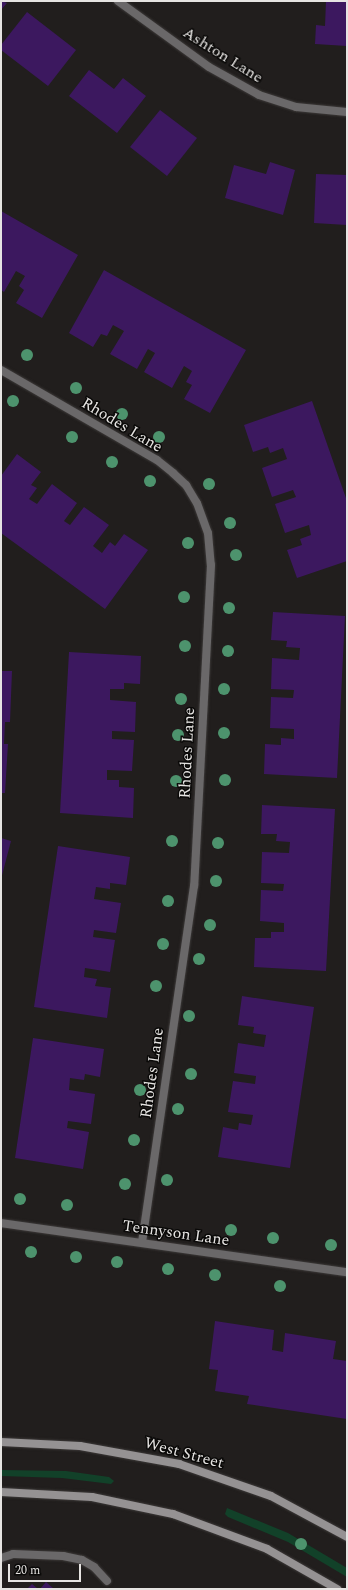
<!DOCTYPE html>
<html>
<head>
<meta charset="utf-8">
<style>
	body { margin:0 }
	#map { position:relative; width:348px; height:1590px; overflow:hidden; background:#211e1d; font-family:Spectral,serif }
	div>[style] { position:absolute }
	.green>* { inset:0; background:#124129 }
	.building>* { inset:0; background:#3c185f }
	.roads { filter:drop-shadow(0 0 1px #3d3a39) drop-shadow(0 0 1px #3d3a39) }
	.lane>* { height:8px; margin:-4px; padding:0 4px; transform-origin:4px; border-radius:4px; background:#6a6869 }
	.street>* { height:8px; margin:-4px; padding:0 4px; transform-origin:4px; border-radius:4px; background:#6a6869 }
	.secondary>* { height:8px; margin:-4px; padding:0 4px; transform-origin:4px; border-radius:4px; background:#959293 }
	.trees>* { width:12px; height:12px; margin:-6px; border-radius:50%; background:#4d936d }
	span { translate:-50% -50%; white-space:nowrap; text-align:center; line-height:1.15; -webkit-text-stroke:3px #0a0908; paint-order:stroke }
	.street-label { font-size:16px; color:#e6e4e2 }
	.frame { position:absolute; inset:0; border:2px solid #e6e4e2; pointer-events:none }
	.scale { position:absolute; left:8px; top:1564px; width:73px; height:18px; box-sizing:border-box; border:2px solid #e6e4e2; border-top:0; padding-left:5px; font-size:12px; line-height:14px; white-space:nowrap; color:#e6e4e2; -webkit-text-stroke:3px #0a0908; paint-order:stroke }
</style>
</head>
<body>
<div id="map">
	<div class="green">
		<i style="clip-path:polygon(1px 1470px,66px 1471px,109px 1477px,114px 1481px,111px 1484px,62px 1478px,1px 1476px)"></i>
		<i style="clip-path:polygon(227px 1508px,288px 1533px,347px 1568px,347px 1577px,288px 1542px,228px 1517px,225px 1514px)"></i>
	</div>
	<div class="building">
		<i style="clip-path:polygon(1px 1px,7px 3px,1px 10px)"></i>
		<i style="clip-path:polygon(326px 1px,347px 1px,347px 46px,315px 44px,316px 25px,325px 26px)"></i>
		<i style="clip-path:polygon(27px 12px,76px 50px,48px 86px,1px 50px,1px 45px)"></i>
		<i style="clip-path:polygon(89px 70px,114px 89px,123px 78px,146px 96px,117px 133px,69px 96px)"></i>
		<i style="clip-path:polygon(160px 110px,197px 138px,167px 176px,130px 147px)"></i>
		<i style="clip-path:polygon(270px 162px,295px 170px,283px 215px,225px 198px,234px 165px,266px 174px)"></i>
		<i style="clip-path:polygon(316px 174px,347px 175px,347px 225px,314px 223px)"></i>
		<i style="clip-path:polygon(1px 211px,78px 255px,42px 318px,16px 303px,24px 290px,19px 286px,25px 276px,16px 271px,4px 292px,1px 290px)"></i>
		<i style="clip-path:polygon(104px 270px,246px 350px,210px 413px,184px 399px,192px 385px,186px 382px,192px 371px,184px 366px,172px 388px,144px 372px,155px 353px,148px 349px,137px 369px,110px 354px,124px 331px,113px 325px,107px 336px,101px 334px,93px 347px,69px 333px)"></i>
		<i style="clip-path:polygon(312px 401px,347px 501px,347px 561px,297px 578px,287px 550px,302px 545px,300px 539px,311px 535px,309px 525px,285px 533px,275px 504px,296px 497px,293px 490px,272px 497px,262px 468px,287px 459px,283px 448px,270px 453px,268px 447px,253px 452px,244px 425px)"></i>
		<i style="clip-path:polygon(17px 454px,41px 472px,31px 485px,37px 488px,29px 499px,37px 504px,52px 484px,77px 503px,64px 521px,70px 525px,84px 507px,109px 525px,93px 546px,102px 553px,110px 542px,115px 546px,124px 534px,148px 550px,105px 609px,1px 533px,1px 476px)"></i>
		<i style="clip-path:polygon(273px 612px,345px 616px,337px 778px,264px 774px,265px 744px,281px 745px,281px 738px,294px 739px,294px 729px,270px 728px,271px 697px,293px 698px,294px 690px,271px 689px,272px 658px,299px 660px,300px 648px,286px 647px,287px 641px,271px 640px)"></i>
		<i style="clip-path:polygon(69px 652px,141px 656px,140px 684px,124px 683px,124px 689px,110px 689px,110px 700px,136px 702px,135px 732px,112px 731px,112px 739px,134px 740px,132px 771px,107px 770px,107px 780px,119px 780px,119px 787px,134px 788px,133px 818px,60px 813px)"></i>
		<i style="clip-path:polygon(1px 671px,12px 671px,10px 722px,5px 722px,4px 744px,8px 744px,5px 793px,1px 793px)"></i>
		<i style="clip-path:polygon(262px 805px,335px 809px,326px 971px,254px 967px,255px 938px,271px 938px,271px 932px,284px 932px,284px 923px,260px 921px,261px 890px,283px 891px,284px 884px,261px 883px,262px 852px,289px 853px,290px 842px,276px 841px,277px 834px,261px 834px)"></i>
		<i style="clip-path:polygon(1px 838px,11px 841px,1px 879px)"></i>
		<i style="clip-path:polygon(58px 846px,130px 857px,126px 885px,110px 883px,110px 889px,96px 887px,94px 899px,121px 903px,116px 933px,94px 930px,93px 937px,115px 940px,110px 972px,85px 968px,84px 977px,97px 979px,95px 986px,111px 988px,107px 1018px,34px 1007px)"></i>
		<i style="clip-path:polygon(242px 996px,314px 1007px,290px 1168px,218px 1157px,223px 1127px,238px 1130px,239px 1123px,251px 1125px,253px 1115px,228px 1112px,233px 1081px,255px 1084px,256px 1076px,234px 1073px,238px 1043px,264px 1047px,266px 1035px,253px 1033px,254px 1027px,238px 1025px)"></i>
		<i style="clip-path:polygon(33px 1038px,104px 1049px,100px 1077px,85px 1074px,84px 1080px,70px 1078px,69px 1090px,95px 1094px,91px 1124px,68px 1121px,67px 1128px,89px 1132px,83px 1169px,15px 1158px)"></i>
		<i style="clip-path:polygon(215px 1321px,274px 1330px,272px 1350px,283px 1352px,285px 1333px,336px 1341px,333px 1359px,347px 1361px,347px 1419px,247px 1404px,249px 1396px,215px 1391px,218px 1370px,209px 1369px)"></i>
		<i style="clip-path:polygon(46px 1582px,54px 1589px,40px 1589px)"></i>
		<i style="clip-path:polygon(32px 1584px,38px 1589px,27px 1589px)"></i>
	</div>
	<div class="roads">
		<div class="lane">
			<i style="left:1px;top:1558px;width:13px;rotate:-18deg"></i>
			<i style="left:13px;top:1554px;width:50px;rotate:2.3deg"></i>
			<i style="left:63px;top:1556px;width:19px;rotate:12deg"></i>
			<i style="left:82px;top:1560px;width:14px;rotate:30deg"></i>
			<i style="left:94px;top:1567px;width:19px;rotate:47deg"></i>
		</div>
		<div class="street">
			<i style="left:118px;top:1px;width:112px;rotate:36deg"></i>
			<i style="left:209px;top:67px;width:57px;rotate:29.2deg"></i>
			<i style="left:259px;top:95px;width:39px;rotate:18deg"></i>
			<i style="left:296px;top:107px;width:51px;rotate:5.6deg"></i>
			<i style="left:1px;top:370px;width:180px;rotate:30deg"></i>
			<i style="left:157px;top:460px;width:21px;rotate:39deg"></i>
			<i style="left:173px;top:473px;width:18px;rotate:43deg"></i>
			<i style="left:186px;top:485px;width:21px;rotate:59deg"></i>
			<i style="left:197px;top:503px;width:32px;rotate:70deg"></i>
			<i style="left:208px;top:533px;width:32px;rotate:85deg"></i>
			<i style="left:211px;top:565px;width:321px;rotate:93deg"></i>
			<i style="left:194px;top:886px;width:360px;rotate:98.3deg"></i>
			<i style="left:1px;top:1223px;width:349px;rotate:8.1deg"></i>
		</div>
		<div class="secondary">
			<i style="left:1px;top:1442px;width:79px;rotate:2.9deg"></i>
			<i style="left:80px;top:1446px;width:101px;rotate:10.3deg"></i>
			<i style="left:179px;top:1464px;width:97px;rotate:19.2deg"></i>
			<i style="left:271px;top:1496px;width:86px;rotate:28.3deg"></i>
			<i style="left:1px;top:1492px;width:91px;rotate:3.1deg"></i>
			<i style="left:92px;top:1497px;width:83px;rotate:11.9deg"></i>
			<i style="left:173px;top:1514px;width:100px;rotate:20.4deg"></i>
			<i style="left:267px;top:1549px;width:81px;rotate:29.7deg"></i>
		</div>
	</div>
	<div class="trees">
		<i style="left:27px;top:355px"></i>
		<i style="left:76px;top:388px"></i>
		<i style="left:13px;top:401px"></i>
		<i style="left:122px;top:414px"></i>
		<i style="left:72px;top:437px"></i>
		<i style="left:159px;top:437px"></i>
		<i style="left:112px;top:462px"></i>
		<i style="left:150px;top:481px"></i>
		<i style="left:209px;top:484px"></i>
		<i style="left:230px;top:523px"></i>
		<i style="left:188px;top:543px"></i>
		<i style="left:236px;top:555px"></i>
		<i style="left:184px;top:597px"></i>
		<i style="left:229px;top:608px"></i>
		<i style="left:185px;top:646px"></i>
		<i style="left:228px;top:651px"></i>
		<i style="left:224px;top:689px"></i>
		<i style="left:181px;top:699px"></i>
		<i style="left:224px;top:733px"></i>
		<i style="left:178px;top:735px"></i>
		<i style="left:225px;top:780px"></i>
		<i style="left:176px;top:781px"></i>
		<i style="left:172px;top:841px"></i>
		<i style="left:218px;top:843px"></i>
		<i style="left:216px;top:881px"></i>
		<i style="left:168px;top:901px"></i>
		<i style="left:210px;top:925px"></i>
		<i style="left:163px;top:944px"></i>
		<i style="left:199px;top:959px"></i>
		<i style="left:156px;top:986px"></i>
		<i style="left:189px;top:1016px"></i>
		<i style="left:191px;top:1074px"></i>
		<i style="left:140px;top:1090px"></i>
		<i style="left:178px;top:1109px"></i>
		<i style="left:134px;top:1140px"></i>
		<i style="left:167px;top:1180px"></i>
		<i style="left:125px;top:1184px"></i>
		<i style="left:20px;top:1199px"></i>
		<i style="left:67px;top:1205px"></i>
		<i style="left:231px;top:1230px"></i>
		<i style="left:273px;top:1238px"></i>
		<i style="left:331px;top:1245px"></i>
		<i style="left:31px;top:1252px"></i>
		<i style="left:76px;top:1257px"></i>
		<i style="left:117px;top:1262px"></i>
		<i style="left:168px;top:1269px"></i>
		<i style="left:215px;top:1275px"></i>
		<i style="left:280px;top:1286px"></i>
		<i style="left:301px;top:1544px"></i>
	</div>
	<div class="street-label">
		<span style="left:223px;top:55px;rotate:32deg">Ashton Lane</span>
		<span style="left:122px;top:425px;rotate:31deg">Rhodes Lane</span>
		<span style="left:187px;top:753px;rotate:-87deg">Rhodes Lane</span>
		<span style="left:152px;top:1073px;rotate:-82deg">Rhodes Lane</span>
		<span style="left:176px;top:1233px;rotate:8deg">Tennyson Lane</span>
		<span style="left:184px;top:1453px;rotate:15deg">West Street</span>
	</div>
	<div class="frame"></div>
	<div class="scale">20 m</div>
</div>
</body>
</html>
